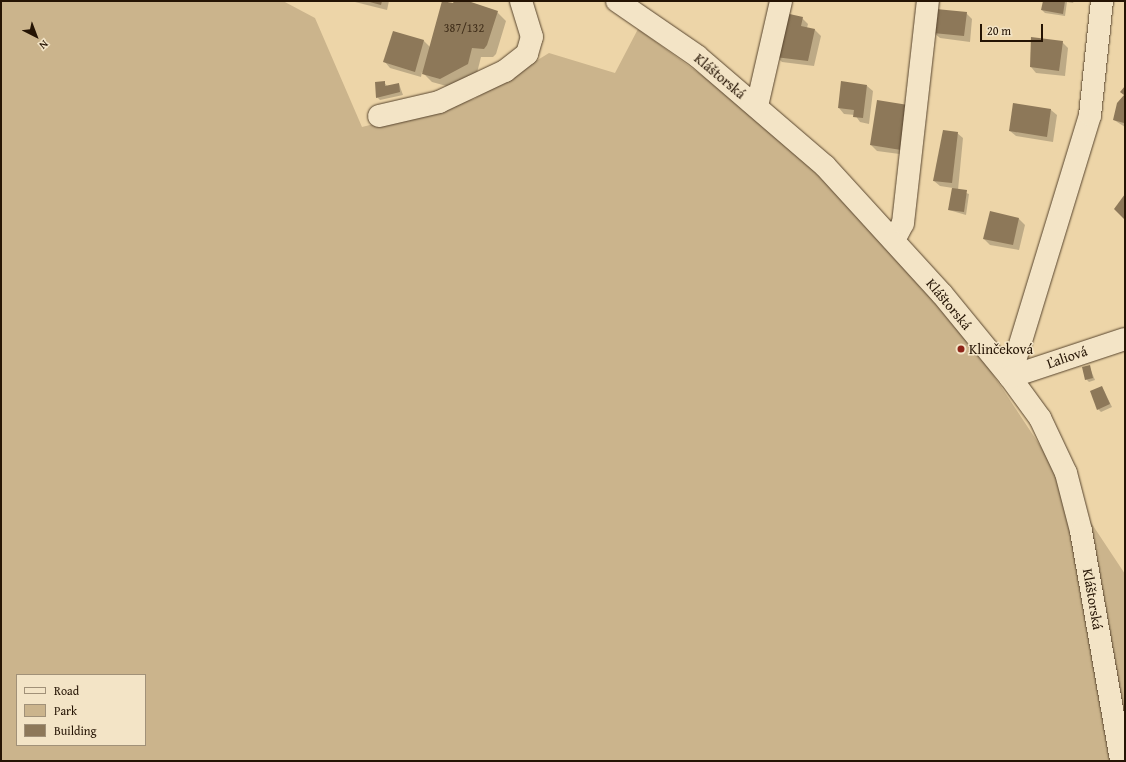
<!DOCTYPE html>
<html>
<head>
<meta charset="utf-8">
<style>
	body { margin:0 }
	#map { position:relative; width:1126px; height:762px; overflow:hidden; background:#edd5a8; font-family:"Gentium Book Plus",serif }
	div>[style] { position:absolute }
	.green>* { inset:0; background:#cbb48c }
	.shadow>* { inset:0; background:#0003 }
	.building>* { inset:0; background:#8d7859 }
	.roads { filter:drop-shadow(0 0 1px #57442d) drop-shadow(0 0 1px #57442d) }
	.minor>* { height:22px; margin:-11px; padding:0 11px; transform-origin:11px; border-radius:11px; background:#f3e4c6 }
	.dots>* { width:11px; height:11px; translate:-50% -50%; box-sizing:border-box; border:2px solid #f3e4c6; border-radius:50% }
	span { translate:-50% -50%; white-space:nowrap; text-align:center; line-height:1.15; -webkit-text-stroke:3px #f3e4c6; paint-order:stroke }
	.number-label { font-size:12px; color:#3f2d19 }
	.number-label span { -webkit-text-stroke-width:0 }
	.street-label { font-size:14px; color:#251404 }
	.poi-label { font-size:14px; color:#251404 }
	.left { translate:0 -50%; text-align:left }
	.frame { position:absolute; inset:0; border:2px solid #251404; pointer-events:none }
	.legend { position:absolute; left:16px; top:674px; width:130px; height:72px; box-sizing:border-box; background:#f3e4c6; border:1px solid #a19178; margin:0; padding:5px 7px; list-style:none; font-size:12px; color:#251404 }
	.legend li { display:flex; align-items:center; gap:8px; height:20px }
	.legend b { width:20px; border:1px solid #a19178 }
	.north { position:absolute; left:16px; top:16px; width:40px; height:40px; -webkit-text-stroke:3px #f3e4c6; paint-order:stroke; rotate:138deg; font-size:11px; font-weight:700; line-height:16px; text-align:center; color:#251404 }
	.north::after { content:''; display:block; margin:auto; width:14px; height:18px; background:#251404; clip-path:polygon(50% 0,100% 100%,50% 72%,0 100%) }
	.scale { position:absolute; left:980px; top:24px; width:63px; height:18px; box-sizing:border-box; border:2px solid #251404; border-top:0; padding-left:5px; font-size:12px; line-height:14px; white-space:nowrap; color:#251404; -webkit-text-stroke:3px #f3e4c6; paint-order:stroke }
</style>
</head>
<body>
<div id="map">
	<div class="green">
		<i style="clip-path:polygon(evenodd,1px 1px,283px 1px,315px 18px,362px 127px,474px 99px,549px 53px,615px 73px,638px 29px,762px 119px,947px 305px,1125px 574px,1125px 761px,1px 761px,1px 1px,17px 675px,145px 675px,145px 745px,17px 745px,17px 675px)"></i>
	</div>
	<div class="shadow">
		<i style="clip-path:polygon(351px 1px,389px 1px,387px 10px)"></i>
		<i style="clip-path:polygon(455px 1px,465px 1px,497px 12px,506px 21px,496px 54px,493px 57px,481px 57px,477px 73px,450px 87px,432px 82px,422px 72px,421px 77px,390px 68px,385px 62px,394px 32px,424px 41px,430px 47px)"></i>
		<i style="clip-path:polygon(1044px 1px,1074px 1px,1073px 3px,1067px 2px,1065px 16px,1045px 13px,1042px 10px)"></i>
		<i style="clip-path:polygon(966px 13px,972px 19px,970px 42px,940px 38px,934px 33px)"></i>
		<i style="clip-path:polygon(802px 18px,808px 24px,807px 28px,815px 30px,821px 36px,814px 66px,782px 62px,776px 56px)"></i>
		<i style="clip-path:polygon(1062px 42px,1068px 48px,1065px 76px,1036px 73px,1031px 67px)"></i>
		<i style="clip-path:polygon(384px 82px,387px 86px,399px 84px,403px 95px,380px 100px,377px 97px)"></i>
		<i style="clip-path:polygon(867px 86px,873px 91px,869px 124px,860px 122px,855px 115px,844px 114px,839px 108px)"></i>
		<i style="clip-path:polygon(1125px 88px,1125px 127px,1114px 120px,1125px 96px)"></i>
		<i style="clip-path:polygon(908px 106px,907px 155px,877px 151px,871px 145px)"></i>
		<i style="clip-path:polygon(1051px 110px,1057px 115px,1053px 142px,1016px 136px,1010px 131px)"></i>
		<i style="clip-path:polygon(957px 133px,963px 138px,958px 190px,969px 194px,966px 215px,949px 210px,953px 188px,940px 186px,934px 181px)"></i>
		<i style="clip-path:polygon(991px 212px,1019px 219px,1025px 225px,1019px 250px,990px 245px,984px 239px)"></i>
		<i style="clip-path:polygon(1089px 366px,1095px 380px,1089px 382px,1086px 379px)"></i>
		<i style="clip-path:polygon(1102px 387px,1112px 407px,1101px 412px,1098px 409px)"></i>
	</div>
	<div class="building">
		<i style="clip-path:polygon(366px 1px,382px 1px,381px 5px)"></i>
		<i style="clip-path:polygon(442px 1px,453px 3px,454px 1px,468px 1px,498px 11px,487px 45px,484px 49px,472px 48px,468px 64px,440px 79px,422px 74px)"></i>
		<i style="clip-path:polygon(1043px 1px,1065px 1px,1063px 14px,1041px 10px)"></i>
		<i style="clip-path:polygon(936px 9px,967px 12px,964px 36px,933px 33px)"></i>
		<i style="clip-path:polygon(785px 13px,803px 17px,801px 26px,815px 29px,808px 61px,775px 57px)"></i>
		<i style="clip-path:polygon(393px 31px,424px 40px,415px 72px,383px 62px)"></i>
		<i style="clip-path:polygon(1031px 37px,1063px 41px,1059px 71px,1030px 67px)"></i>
		<i style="clip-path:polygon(385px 81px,385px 86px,399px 83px,400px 92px,376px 98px,375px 82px)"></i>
		<i style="clip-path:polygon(841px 81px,867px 85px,863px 118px,853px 117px,854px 110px,838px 108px)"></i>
		<i style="clip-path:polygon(1125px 86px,1125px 120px,1124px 123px,1113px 120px,1117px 103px,1124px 95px,1120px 92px)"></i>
		<i style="clip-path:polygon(877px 100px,908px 105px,901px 150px,870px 145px)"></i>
		<i style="clip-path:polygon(1013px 103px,1051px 109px,1047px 137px,1009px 131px)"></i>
		<i style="clip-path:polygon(943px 130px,958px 132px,952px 183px,933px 181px)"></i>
		<i style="clip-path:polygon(952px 188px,967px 190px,964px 212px,948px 210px)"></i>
		<i style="clip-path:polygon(1125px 194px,1125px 220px,1114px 209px)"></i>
		<i style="clip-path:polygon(990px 211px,1019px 218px,1013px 245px,983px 239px)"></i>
		<i style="clip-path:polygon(1090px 365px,1093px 378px,1085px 380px,1082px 367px)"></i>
		<i style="clip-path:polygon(1102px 386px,1110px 404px,1097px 410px,1090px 391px)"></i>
	</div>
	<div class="roads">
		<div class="minor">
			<i style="left:617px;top:1px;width:97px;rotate:34.5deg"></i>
			<i style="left:697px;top:56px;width:169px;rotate:40.7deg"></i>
			<i style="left:825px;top:166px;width:173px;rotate:47.6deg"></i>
			<i style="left:942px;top:294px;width:107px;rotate:50.7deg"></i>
			<i style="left:1010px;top:377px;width:51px;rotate:53.8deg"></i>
			<i style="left:1040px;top:418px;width:61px;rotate:64.7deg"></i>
			<i style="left:1066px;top:473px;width:60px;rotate:75.5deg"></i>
			<i style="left:1081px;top:531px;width:233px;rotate:80.1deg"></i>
			<i style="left:757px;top:106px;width:108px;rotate:-77.1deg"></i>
			<i style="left:379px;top:116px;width:62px;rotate:-13.1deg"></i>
			<i style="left:439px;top:102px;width:73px;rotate:-25.2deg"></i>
			<i style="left:505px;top:71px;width:28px;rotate:-38deg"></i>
			<i style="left:527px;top:54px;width:18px;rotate:-74deg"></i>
			<i style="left:532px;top:37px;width:38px;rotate:-107deg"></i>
			<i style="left:894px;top:240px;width:19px;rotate:-62deg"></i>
			<i style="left:903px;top:223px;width:223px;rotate:-83.6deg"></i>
			<i style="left:1010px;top:377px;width:274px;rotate:-73deg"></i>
			<i style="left:1090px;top:115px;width:115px;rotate:-84deg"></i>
			<i style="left:1010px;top:377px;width:121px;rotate:-18.3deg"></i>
		</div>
	</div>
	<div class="dots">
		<i style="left:961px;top:349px;background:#8f2418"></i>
	</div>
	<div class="number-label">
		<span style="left:464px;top:28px">387/132</span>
	</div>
	<div class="street-label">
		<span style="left:720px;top:76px;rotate:40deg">Kláštorská</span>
		<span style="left:949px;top:304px;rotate:50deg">Kláštorská</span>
		<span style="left:1067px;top:357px;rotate:-19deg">Ľaliová</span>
		<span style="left:1093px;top:599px;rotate:80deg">Kláštorská</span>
	</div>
	<div class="poi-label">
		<span class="left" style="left:969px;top:349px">Klinčeková</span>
	</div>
	<div class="frame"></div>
	<ul class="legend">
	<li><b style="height:5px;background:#f3e4c6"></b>Road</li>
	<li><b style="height:11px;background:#cbb48c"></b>Park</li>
	<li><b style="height:11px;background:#8d7859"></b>Building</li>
	</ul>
	<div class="north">N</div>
	<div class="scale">20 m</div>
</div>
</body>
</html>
